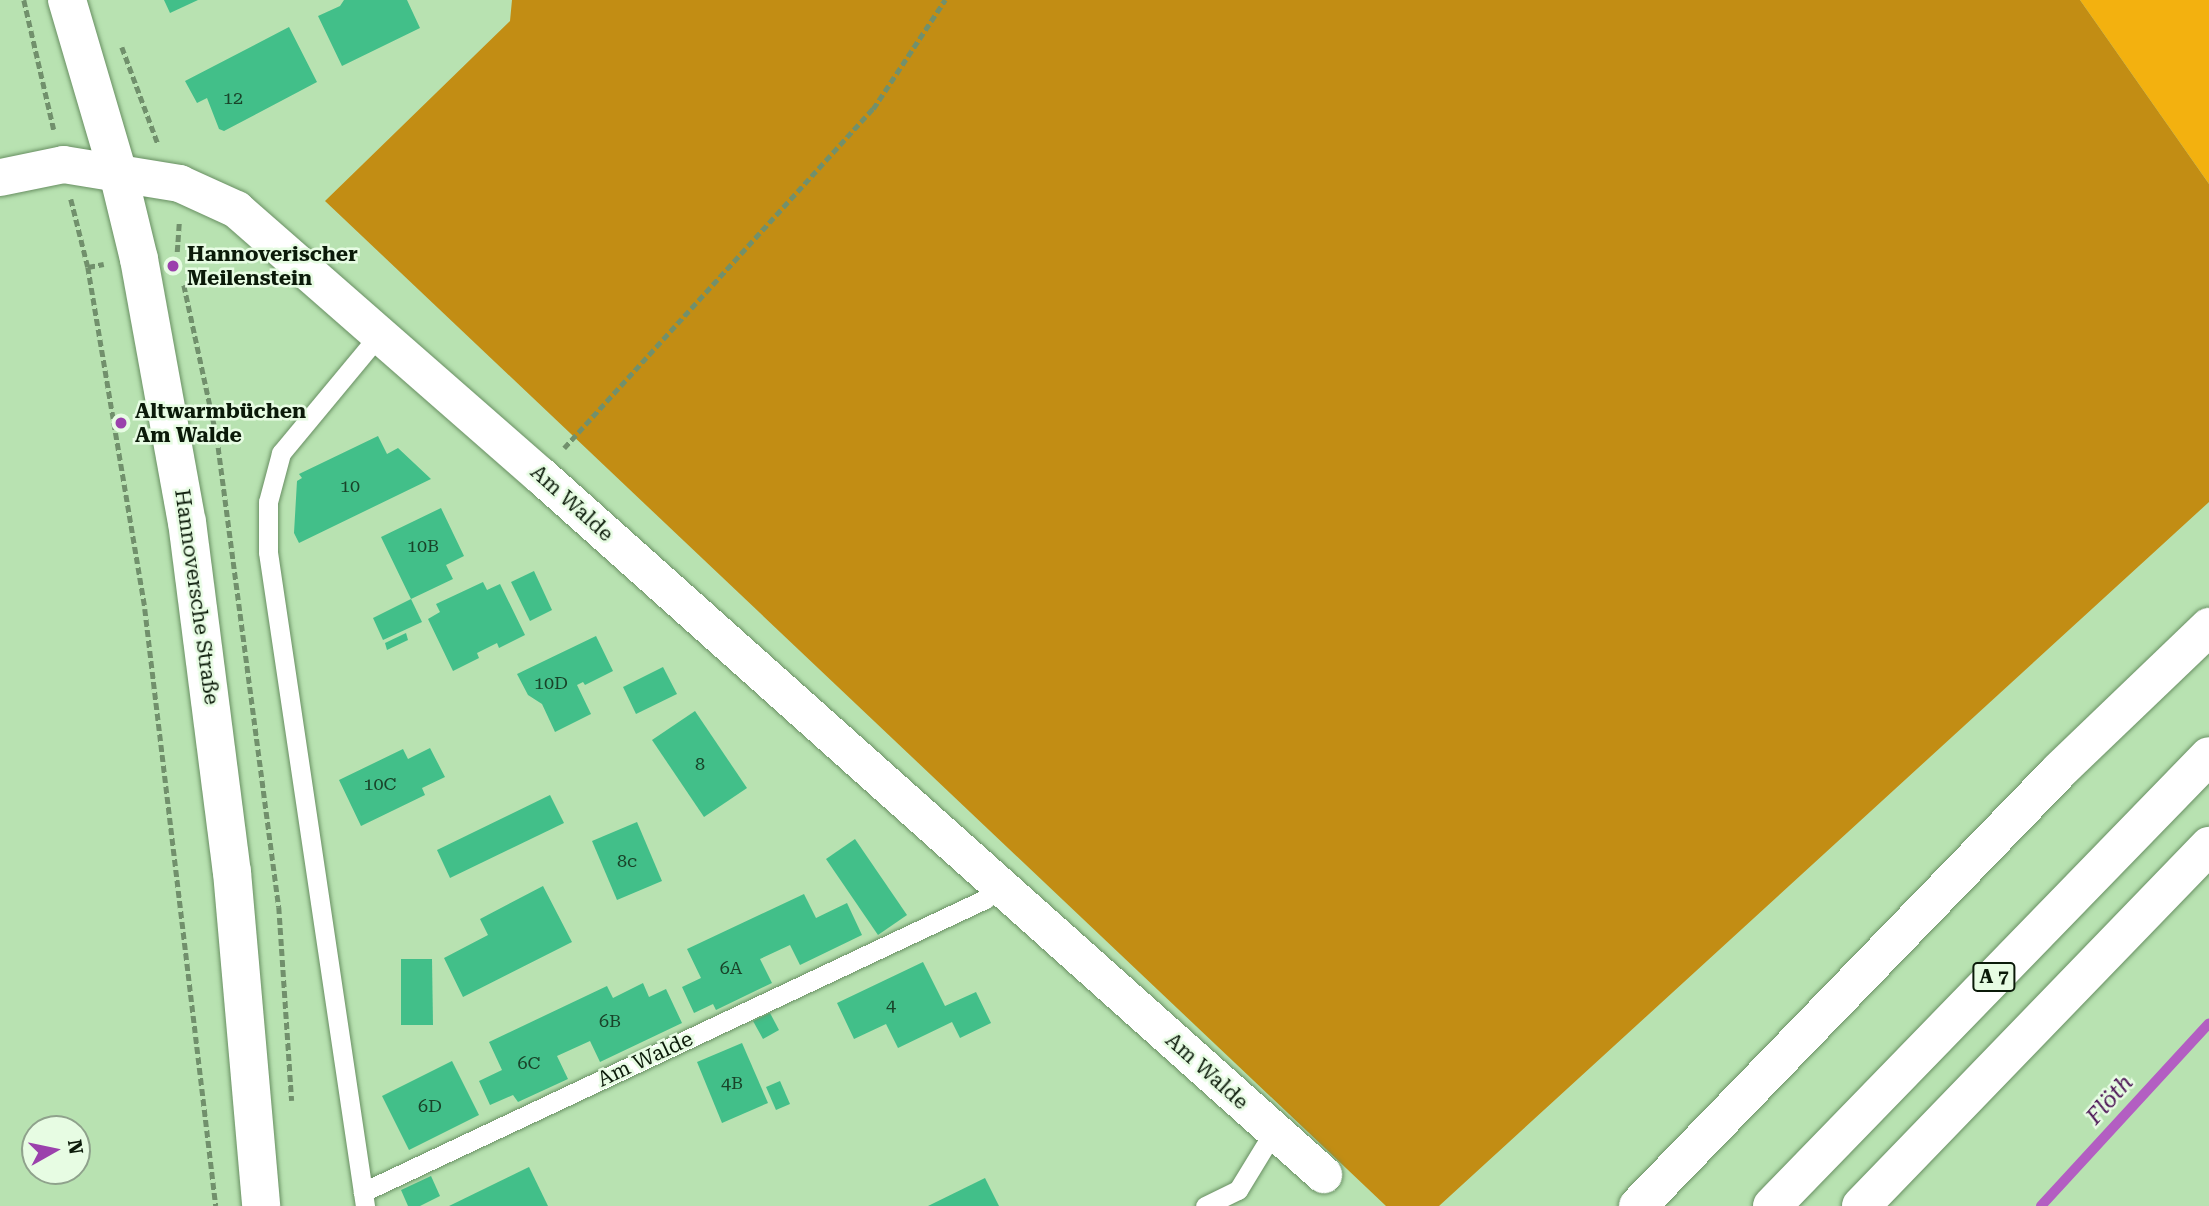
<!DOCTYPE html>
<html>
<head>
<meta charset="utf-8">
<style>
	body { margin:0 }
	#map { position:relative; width:2209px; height:1206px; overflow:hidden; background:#b8e2b1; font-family:"Roboto Serif",serif }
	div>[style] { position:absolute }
	.green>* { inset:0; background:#f3b10f }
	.forest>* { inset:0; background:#c28d14 }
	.stream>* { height:10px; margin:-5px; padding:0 5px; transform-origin:5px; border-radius:5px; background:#b35ec2 }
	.building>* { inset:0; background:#42bf89 }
	.path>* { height:4.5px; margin-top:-2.25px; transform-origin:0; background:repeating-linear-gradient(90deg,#71906c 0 7px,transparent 0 10.5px) }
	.roads { filter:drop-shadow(0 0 2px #688f62) drop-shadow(0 0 2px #688f62) }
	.service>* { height:19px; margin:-9.5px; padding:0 9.5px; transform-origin:9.5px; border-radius:9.5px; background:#fff }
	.minor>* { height:37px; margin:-18.5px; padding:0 18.5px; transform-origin:18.5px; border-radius:18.5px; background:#fff }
	.secondary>* { height:38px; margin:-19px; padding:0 19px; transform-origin:19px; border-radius:19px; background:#fff }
	.motorway>* { height:38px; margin:-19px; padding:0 19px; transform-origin:19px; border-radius:19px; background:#fff }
	.dots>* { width:19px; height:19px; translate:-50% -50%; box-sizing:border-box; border:4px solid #e7fce3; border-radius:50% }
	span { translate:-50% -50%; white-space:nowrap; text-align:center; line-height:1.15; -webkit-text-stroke:5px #e7fce3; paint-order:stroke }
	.number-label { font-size:18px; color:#194329 }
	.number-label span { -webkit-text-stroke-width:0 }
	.shield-label span { padding:2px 5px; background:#e7fce3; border:2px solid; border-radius:5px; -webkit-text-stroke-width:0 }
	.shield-label { font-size:19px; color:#0b1a09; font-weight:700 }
	.poi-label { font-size:21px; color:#0b1a09; font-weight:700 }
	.left { translate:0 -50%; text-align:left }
	.street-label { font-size:21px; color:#0b1a09 }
	.water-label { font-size:23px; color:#4d1757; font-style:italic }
	.north { position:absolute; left:21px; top:1115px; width:70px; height:70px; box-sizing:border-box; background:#e7fce3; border:2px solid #8fa28c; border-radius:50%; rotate:81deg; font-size:19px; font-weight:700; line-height:28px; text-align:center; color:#0b1a09 }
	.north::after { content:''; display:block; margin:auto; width:24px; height:32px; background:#9b41ac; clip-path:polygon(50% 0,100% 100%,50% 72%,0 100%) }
</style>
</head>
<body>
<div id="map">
	<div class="green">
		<i style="clip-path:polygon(2080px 0,2209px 0,2209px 184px)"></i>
	</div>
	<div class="forest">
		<i style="clip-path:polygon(512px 0,2080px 0,2209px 184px,2209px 502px,1439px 1206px,1386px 1206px,325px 201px,510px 21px)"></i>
	</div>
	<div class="stream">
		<i style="left:2041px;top:1206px;width:248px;rotate:-47.4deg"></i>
	</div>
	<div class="building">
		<i style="clip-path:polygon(164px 0,198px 0,170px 13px)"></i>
		<i style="clip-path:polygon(344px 0,407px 0,420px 28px,342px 66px,318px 16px,340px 6px)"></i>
		<i style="clip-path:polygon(289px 27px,317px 82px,224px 131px,219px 129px,207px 98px,197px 103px,185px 81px)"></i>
		<i style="clip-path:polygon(378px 436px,387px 454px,398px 448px,431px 479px,299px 543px,294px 533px,297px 481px,302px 478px,299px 474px)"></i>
		<i style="clip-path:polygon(441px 508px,464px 556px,446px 565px,453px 579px,411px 599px,381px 537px)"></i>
		<i style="clip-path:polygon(534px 571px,552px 610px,530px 621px,511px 582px)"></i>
		<i style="clip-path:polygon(483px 582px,487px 590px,500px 584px,525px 635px,499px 648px,497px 643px,477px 653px,479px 658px,453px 671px,428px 619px,440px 612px,436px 604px)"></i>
		<i style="clip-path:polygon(411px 599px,422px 622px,383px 640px,373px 618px)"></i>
		<i style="clip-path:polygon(406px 633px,408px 640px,387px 650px,385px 643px)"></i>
		<i style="clip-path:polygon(596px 636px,613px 671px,585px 685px,583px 682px,577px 685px,591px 714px,555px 732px,542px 704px,528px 695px,517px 674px)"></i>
		<i style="clip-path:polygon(663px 667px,677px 694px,636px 714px,623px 687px)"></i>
		<i style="clip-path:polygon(695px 711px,747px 788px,704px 817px,652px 740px)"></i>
		<i style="clip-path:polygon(430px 748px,445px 777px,422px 788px,425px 795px,361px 826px,339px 780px,403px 749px,408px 759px)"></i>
		<i style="clip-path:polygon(550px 795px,564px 823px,450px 878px,437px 850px)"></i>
		<i style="clip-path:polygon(637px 822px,662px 881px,617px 900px,592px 841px)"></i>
		<i style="clip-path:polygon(855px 839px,907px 915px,878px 935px,826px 859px)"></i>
		<i style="clip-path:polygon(543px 886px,572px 942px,463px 997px,444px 958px,488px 935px,480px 919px)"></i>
		<i style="clip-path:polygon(804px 894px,816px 918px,847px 903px,862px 935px,800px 965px,790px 945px,760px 959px,772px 983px,716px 1010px,713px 1004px,694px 1013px,682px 987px,701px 978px,687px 949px)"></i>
		<i style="clip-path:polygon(401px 959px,432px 959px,433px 1025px,401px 1025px)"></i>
		<i style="clip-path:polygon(923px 962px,945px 1006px,976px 992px,991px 1023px,960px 1038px,952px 1022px,898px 1048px,886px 1024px,854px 1039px,837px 1003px)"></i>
		<i style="clip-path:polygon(643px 983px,649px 997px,666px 989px,682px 1023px,600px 1062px,590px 1041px,557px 1056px,568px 1079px,518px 1102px,513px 1095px,490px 1105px,479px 1081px,502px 1070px,489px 1042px,607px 986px,613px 998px)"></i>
		<i style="clip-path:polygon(770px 1013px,779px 1030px,763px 1039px,753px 1021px)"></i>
		<i style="clip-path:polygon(742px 1043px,768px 1103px,722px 1123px,697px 1062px)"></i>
		<i style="clip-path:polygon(452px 1061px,479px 1115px,409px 1150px,382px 1096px)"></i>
		<i style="clip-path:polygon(780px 1081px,790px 1104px,776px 1110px,766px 1087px)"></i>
		<i style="clip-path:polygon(529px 1167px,548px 1206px,449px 1206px)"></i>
		<i style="clip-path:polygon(431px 1176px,440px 1196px,420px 1206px,408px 1206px,401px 1190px)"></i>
		<i style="clip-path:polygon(985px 1178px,999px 1206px,928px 1206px)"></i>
	</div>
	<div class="path">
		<i style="left:24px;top:0;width:133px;rotate:77deg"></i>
		<i style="left:122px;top:47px;width:103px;rotate:69.6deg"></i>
		<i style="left:71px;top:199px;width:70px;rotate:76deg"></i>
		<i style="left:88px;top:267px;width:347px;rotate:80.5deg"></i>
		<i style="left:145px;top:609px;width:601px;rotate:83.22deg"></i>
		<i style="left:177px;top:252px;width:29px;rotate:-86deg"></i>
		<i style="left:88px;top:267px;width:16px;rotate:-11deg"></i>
		<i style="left:184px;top:285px;width:156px;rotate:77.8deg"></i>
		<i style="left:217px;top:437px;width:474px;rotate:82.5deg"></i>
		<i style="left:279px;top:907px;width:194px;rotate:86.2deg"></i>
		<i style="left:564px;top:448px;width:459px;rotate:-47.7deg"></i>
		<i style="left:873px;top:109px;width:131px;rotate:-56.6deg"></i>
	</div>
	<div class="roads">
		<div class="service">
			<i style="left:363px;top:1192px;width:688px;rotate:-25.22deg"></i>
			<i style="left:985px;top:899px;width:19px;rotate:-51deg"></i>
			<i style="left:365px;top:1206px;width:661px;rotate:-98.44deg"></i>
			<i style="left:268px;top:552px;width:50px;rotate:-90deg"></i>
			<i style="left:268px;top:502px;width:51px;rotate:-75.1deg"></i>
			<i style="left:281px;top:453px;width:152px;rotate:-50.3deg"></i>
			<i style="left:1205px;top:1206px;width:37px;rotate:-26deg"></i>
			<i style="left:1238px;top:1190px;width:69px;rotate:-58.6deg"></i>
		</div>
		<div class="minor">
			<i style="left:0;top:177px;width:64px;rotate:-11.7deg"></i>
			<i style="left:63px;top:164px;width:118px;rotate:9.3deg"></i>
			<i style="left:179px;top:183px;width:63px;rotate:24.5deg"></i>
			<i style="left:236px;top:209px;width:404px;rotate:41.2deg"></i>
			<i style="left:540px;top:475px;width:1050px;rotate:41.76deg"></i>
		</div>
		<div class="secondary">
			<i style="left:67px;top:0;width:180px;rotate:73.6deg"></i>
			<i style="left:118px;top:173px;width:89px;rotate:76.3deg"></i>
			<i style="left:139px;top:259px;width:267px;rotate:79.7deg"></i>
			<i style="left:187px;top:522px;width:353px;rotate:82.7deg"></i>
			<i style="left:232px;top:872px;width:335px;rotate:85deg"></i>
		</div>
		<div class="motorway">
			<i style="left:1638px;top:1206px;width:607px;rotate:-45.93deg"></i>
			<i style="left:2060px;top:770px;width:207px;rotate:-43.8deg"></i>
			<i style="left:1772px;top:1206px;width:627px;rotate:-45.84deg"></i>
			<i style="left:1861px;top:1206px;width:501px;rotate:-45.97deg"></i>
		</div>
	</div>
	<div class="dots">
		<i style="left:173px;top:266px;background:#9b41ac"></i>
		<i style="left:121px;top:423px;background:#9b41ac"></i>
	</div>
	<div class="number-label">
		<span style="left:233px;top:98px">12</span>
		<span style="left:350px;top:486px">10</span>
		<span style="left:423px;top:546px">10B</span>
		<span style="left:551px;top:683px">10D</span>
		<span style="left:700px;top:764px">8</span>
		<span style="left:380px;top:784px">10C</span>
		<span style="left:627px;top:861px">8c</span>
		<span style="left:731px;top:968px">6A</span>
		<span style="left:891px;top:1005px">4</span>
		<span style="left:610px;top:1021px">6B</span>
		<span style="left:529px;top:1063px">6C</span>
		<span style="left:732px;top:1083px">4B</span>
		<span style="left:430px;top:1106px">6D</span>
	</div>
	<div class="shield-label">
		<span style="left:1994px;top:977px">A 7</span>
	</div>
	<div class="poi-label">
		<span class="left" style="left:187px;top:266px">Hannoverischer<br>Meilenstein</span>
		<span class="left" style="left:135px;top:423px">Altwarmbüchen<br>Am Walde</span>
	</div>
	<div class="street-label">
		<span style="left:572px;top:503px;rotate:42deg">Am Walde</span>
		<span style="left:197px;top:597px;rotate:82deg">Hannoversche Straße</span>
		<span style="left:645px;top:1059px;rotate:-25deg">Am Walde</span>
		<span style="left:1207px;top:1071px;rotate:42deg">Am Walde</span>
	</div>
	<div class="water-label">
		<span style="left:2110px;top:1100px;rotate:-48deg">Flöth</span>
	</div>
	<div class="north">N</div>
</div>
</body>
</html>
